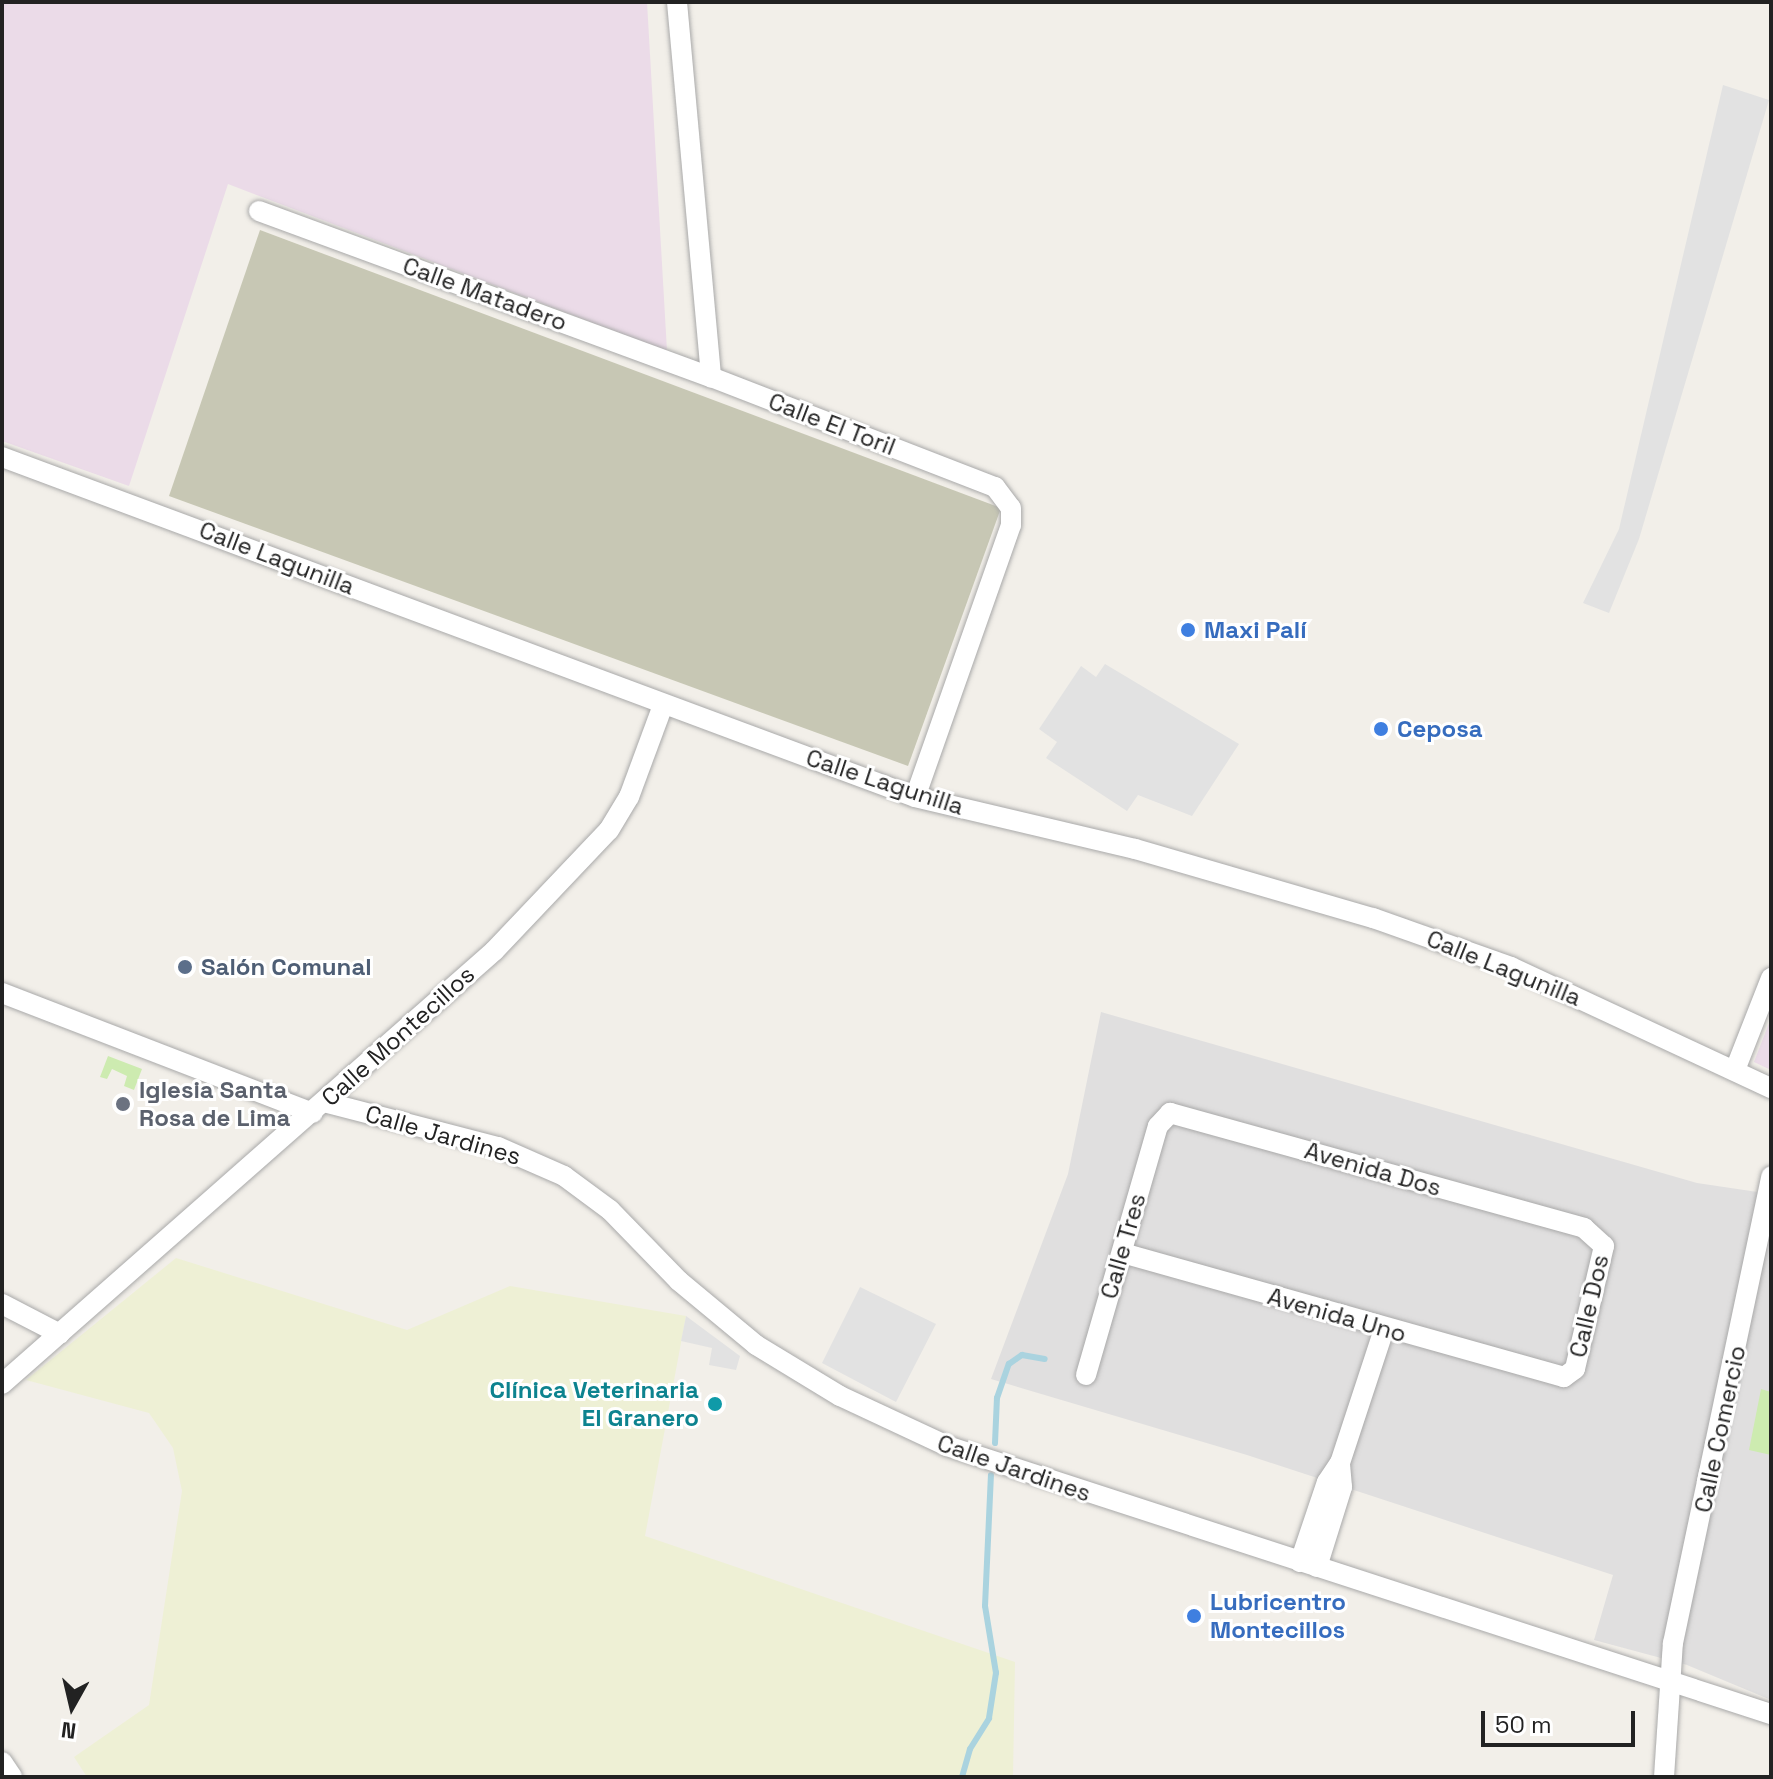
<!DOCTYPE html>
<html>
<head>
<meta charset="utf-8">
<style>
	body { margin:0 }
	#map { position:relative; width:1773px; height:1779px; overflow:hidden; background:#f2efe9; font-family:"Space Grotesk",sans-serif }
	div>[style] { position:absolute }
	.residential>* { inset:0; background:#e0dfdf }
	.industrial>* { inset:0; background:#ebdbe8 }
	.construction>* { inset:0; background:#c7c7b4 }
	.farmland>* { inset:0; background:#eef0d5 }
	.grass>* { inset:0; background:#cdebb0 }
	.parking>* { inset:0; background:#e2e2e2 }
	.stream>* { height:6px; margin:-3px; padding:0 3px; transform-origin:3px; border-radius:3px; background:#aad3df }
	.roads { filter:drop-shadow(0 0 2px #a9a9a9) drop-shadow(0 0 2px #a9a9a9) }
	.minor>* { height:20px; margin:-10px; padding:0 10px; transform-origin:10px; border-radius:10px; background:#fff }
	.dots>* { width:22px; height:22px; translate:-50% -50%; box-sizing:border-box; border:4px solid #fff; border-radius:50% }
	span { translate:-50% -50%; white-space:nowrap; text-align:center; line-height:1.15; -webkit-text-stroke:6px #fff; paint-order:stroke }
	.street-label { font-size:24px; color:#222 }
	.shop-label { font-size:24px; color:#366cbe; font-weight:700 }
	.left { translate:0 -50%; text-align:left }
	.service-label { font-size:24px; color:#4e5e75; font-weight:700 }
	.worship-label { font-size:24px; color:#5b616d; font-weight:700 }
	.culture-label { font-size:24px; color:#0d838f; font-weight:700 }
	.right { translate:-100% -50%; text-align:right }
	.frame { position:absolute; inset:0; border:4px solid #222; pointer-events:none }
	.north { position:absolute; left:32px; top:1667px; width:80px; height:80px; -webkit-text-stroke:6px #fff; paint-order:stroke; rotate:188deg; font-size:22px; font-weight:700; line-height:32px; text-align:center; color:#222 }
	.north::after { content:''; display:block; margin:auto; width:28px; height:36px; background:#222; clip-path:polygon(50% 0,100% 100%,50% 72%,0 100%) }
	.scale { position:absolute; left:1481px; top:1711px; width:154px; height:36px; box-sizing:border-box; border:4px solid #222; border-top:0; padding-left:10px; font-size:24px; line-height:28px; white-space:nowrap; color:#222; -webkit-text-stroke:6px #fff; paint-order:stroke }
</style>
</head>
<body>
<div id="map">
	<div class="residential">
		<i style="clip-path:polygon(1101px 1012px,1697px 1183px,1771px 1194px,1771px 1700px,1687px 1665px,1594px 1640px,1613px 1575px,1247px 1455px,991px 1379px,1068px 1174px)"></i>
	</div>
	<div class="industrial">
		<i style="clip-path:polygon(2px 2px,647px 2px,667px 351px,228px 184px,129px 486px,2px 441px)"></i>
		<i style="clip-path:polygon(1771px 1018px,1771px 1070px,1754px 1062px)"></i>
	</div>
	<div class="construction">
		<i style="clip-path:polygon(260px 230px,1001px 508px,908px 766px,169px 496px)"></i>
	</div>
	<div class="farmland">
		<i style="clip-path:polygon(176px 1258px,407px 1330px,510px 1286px,686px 1316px,645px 1536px,1015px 1662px,1013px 1777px,87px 1777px,74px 1757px,149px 1705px,182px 1491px,173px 1448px,149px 1413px,26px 1380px)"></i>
	</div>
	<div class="grass">
		<i style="clip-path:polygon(108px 1056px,142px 1069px,134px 1090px,124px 1086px,127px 1076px,112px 1069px,107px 1079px,100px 1077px)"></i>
		<i style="clip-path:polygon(1761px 1389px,1771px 1392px,1771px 1455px,1749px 1450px)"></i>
	</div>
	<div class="parking">
		<i style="clip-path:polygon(1723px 85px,1769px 100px,1639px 539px,1609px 613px,1583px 603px,1619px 529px)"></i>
		<i style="clip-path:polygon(1105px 664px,1239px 744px,1192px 816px,1138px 795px,1127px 811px,1046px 758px,1057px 742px,1039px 729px,1081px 666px,1096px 677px)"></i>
		<i style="clip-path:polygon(860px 1287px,936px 1324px,896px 1402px,822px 1363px)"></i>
		<i style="clip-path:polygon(686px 1316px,740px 1356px,736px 1370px,709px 1365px,712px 1348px,681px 1341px)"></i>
	</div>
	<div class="stream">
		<i style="left:995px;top:1443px;width:45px;rotate:-87.5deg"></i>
		<i style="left:997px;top:1398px;width:36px;rotate:-71deg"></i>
		<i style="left:1009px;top:1364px;width:16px;rotate:-35deg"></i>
		<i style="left:1022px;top:1355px;width:23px;rotate:10deg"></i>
		<i style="left:962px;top:1777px;width:29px;rotate:-74deg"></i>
		<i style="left:970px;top:1749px;width:36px;rotate:-58deg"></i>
		<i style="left:989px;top:1718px;width:46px;rotate:-81.2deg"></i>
		<i style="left:996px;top:1673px;width:68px;rotate:-99.3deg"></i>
		<i style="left:985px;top:1606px;width:131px;rotate:-87.4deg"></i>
	</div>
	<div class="roads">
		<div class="minor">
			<i style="left:677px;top:2px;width:377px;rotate:84.8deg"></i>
			<i style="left:711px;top:377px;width:305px;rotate:21.2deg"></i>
			<i style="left:995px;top:487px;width:26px;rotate:53deg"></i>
			<i style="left:1011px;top:508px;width:17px;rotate:90deg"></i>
			<i style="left:1011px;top:525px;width:288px;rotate:109.4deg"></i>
			<i style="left:259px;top:211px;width:482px;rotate:20.2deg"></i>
			<i style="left:2px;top:457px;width:974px;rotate:20.43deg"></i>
			<i style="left:915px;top:797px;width:226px;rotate:13.3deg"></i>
			<i style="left:1135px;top:849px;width:248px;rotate:16.2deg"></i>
			<i style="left:1373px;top:918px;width:146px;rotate:19.5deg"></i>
			<i style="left:1511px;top:967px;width:287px;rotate:25deg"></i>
			<i style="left:2px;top:993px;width:333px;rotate:21.1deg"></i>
			<i style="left:1735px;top:1070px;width:99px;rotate:-68.6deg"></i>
			<i style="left:324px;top:1102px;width:180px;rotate:14.5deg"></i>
			<i style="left:498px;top:1147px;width:72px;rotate:23.7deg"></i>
			<i style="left:564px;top:1176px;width:57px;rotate:36.5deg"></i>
			<i style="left:610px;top:1210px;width:99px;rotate:45.8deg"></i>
			<i style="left:679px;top:1281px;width:100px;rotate:39.7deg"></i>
			<i style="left:756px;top:1345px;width:98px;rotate:31.3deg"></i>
			<i style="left:840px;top:1396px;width:118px;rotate:25deg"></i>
			<i style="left:947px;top:1446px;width:866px;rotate:18.02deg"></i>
			<i style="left:2px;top:1304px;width:65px;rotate:27.3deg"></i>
			<i style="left:1086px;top:1375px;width:259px;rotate:-73.9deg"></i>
			<i style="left:1158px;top:1126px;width:18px;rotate:-47deg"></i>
			<i style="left:1170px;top:1113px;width:430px;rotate:15.5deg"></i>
			<i style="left:1584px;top:1228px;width:27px;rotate:42deg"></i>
			<i style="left:1604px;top:1246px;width:126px;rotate:103.3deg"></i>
			<i style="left:1575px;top:1369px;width:14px;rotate:144deg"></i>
			<i style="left:1564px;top:1377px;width:459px;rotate:-164.3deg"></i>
			<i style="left:2px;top:1384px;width:655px;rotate:-41.35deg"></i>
			<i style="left:494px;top:951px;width:167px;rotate:-46.5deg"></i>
			<i style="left:609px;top:830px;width:39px;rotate:-59deg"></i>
			<i style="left:629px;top:797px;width:98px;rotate:-69.7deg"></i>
			<i style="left:1300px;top:1562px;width:84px;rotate:-71.4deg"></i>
			<i style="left:1327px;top:1482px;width:23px;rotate:-56deg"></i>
			<i style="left:1340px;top:1463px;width:141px;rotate:-71.8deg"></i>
			<i style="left:1317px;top:1567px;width:84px;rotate:-72.6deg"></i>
			<i style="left:1342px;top:1487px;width:24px;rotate:-95deg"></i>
			<i style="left:2px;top:1762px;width:18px;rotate:56deg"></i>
			<i style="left:1664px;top:1777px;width:134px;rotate:-86.2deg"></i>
			<i style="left:1673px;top:1643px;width:477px;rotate:-78.1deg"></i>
		</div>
	</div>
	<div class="dots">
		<i style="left:1188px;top:630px;background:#3f7fe0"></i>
		<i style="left:1381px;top:729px;background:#3f7fe0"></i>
		<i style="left:185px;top:967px;background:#5c6f8a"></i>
		<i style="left:123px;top:1104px;background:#6b7280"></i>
		<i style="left:715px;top:1404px;background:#0f9aa8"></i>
		<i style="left:1194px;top:1616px;background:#3f7fe0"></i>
	</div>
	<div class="street-label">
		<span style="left:485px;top:294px;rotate:20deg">Calle Matadero</span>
		<span style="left:832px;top:424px;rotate:21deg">Calle El Toril</span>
		<span style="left:277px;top:558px;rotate:21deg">Calle Lagunilla</span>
		<span style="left:885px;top:782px;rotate:18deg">Calle Lagunilla</span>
		<span style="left:1504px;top:968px;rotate:22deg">Calle Lagunilla</span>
		<span style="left:398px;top:1036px;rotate:-42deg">Calle Montecillos</span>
		<span style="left:443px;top:1135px;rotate:16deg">Calle Jardines</span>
		<span style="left:1373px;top:1169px;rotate:16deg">Avenida Dos</span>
		<span style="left:1123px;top:1246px;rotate:-74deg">Calle Tres</span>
		<span style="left:1589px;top:1306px;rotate:-77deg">Calle Dos</span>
		<span style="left:1337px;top:1315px;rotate:16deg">Avenida Uno</span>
		<span style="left:1720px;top:1429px;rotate:-78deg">Calle Comercio</span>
		<span style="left:1014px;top:1468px;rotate:19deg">Calle Jardines</span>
	</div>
	<div class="shop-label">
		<span class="left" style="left:1204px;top:630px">Maxi Palí</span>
		<span class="left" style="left:1397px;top:729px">Ceposa</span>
		<span class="left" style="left:1210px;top:1616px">Lubricentro<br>Montecillos</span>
	</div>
	<div class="service-label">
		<span class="left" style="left:201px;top:967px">Salón Comunal</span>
	</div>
	<div class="worship-label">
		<span class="left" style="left:139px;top:1104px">Iglesia Santa<br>Rosa de Lima</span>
	</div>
	<div class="culture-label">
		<span class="right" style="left:699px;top:1404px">Clínica Veterinaria<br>El Granero</span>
	</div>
	<div class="frame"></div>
	<div class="north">N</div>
	<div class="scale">50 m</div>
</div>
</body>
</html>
